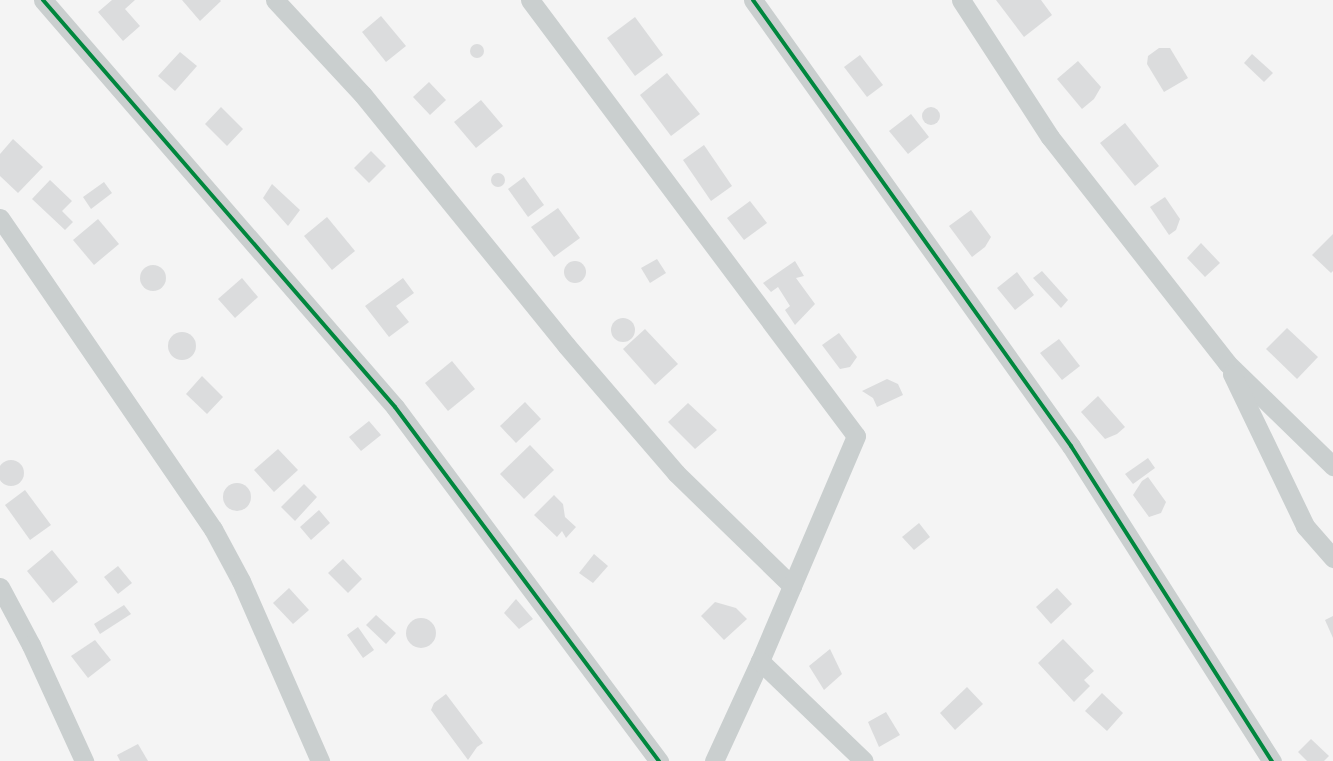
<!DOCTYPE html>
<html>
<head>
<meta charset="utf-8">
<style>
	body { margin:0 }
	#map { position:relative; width:1333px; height:761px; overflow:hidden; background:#f4f4f4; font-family:Barlow,sans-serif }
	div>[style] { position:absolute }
	.building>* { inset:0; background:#dbdcdd }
	.round { border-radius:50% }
	.street>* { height:19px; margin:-9.5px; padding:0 9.5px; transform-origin:9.5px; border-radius:9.5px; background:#cacfcf }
	.cycleway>* { height:4px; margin:-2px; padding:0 2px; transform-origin:2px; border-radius:2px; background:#00873e }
	span { translate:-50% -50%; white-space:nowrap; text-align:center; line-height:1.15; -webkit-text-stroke:3px #fff; paint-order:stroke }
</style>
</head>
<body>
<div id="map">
	<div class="building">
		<i style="clip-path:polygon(112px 0,135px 0,125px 9px,140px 26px,123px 41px,98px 12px)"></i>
		<i style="clip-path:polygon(182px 0,220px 0,221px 1px,200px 21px)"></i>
		<i style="clip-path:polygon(996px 0,1041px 0,1052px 15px,1024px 37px)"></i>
		<i style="clip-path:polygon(381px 16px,406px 46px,386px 62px,362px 32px)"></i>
		<i style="clip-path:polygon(635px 17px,663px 55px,635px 76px,607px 38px)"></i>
		<i class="round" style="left:470px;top:44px;width:14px;height:14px"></i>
		<i style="clip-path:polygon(1159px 48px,1170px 48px,1188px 78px,1164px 92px,1147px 64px,1148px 56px)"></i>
		<i style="clip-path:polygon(180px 52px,197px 66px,175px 91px,158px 76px)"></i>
		<i style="clip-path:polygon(1252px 54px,1273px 73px,1264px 82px,1244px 63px)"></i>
		<i style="clip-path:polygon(860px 55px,883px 85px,867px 97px,844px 67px)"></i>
		<i style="clip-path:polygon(1078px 61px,1101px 87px,1094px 99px,1082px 109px,1057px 79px)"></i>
		<i style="clip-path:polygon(667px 73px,700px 114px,671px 136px,640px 95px)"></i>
		<i style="clip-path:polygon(429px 82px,446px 100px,430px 115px,413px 97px)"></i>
		<i style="clip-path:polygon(481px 100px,503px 126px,476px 148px,454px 122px)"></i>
		<i style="clip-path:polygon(221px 107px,243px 129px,227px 146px,205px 124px)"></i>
		<i class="round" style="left:922px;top:107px;width:18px;height:18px"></i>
		<i style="clip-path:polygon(911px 114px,929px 137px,908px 154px,889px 131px)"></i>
		<i style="clip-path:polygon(1125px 123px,1159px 166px,1135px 186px,1100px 143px)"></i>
		<i style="clip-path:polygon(13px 139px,43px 167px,18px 193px,0 176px,0 154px)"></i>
		<i style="clip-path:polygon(704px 145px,732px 186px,711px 201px,683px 160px)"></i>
		<i style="clip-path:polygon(371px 151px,386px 166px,369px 183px,354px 168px)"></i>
		<i class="round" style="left:491px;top:173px;width:14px;height:14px"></i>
		<i style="clip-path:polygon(524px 177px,544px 205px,528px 217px,508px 189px)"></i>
		<i style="clip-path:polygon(50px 180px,72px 201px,62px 211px,73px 222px,65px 230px,32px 199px)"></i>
		<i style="clip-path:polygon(104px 182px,112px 193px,91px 209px,83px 197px)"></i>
		<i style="clip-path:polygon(272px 184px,300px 210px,288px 226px,263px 198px)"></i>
		<i style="clip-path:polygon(1165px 197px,1180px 219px,1176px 230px,1169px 235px,1150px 207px)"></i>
		<i style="clip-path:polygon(750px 201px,767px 223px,744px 240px,727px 218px)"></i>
		<i style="clip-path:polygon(558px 208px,580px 238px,554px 257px,531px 227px)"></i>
		<i style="clip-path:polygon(971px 210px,991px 237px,985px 247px,972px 257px,949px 226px)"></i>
		<i style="clip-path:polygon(327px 217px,355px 251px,332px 270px,304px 236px)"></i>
		<i style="clip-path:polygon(98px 219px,119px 244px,94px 265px,73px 240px)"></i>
		<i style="clip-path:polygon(1333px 234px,1333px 271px,1331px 273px,1312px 255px)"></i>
		<i style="clip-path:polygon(1201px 243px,1220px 263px,1205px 277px,1187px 258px)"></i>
		<i style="clip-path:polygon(657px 259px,666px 273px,650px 283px,641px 268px)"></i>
		<i style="clip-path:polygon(795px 261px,804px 276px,796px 278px,815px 304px,795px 325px,785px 310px,790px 306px,778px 287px,771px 292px,763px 283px)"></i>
		<i class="round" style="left:564px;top:261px;width:22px;height:22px"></i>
		<i class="round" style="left:140px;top:265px;width:26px;height:26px"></i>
		<i style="clip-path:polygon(1042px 271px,1068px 300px,1061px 308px,1033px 278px)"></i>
		<i style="clip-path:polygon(1017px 272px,1034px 295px,1015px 310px,997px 288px)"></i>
		<i style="clip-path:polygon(242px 278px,258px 297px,235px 318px,218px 299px)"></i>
		<i style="clip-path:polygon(403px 278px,414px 293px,396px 306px,409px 322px,389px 337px,365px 306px)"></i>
		<i class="round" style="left:611px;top:318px;width:24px;height:24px"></i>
		<i style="clip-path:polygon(1287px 328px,1318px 357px,1297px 379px,1266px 349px)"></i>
		<i style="clip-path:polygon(645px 329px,678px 364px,655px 385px,623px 349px)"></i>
		<i class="round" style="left:168px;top:332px;width:28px;height:28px"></i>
		<i style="clip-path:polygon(839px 333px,857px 357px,850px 367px,840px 369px,822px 345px)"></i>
		<i style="clip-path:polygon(1059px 339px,1080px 366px,1062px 380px,1040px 353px)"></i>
		<i style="clip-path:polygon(452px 361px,475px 389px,448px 411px,425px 383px)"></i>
		<i style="clip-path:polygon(202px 376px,223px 397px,207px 414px,186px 394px)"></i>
		<i style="clip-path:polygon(887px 379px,898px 384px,903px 395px,877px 407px,873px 398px,862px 391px)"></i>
		<i style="clip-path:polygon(1098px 396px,1125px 427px,1117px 434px,1105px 439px,1081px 412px)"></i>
		<i style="clip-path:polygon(525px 402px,541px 419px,516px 443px,500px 426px)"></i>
		<i style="clip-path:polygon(688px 403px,717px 430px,695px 449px,668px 422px)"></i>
		<i style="clip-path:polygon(369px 421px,381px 435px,361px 451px,349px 437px)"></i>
		<i style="clip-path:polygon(530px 445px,554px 470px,524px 499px,500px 474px)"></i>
		<i style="clip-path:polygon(278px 449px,298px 470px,274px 492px,254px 470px)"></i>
		<i style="clip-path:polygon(1148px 458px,1155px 468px,1133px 484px,1125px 474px)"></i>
		<i class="round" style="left:-2px;top:460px;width:26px;height:26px"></i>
		<i style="clip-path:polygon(1148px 477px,1166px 502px,1161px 513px,1149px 517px,1133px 495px,1142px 481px)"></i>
		<i class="round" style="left:223px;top:483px;width:28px;height:28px"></i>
		<i style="clip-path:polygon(304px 484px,317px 497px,295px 521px,281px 507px)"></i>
		<i style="clip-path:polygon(25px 490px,51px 525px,30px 540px,5px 505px)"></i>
		<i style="clip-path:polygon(554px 495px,563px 504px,565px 517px,576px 527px,566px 538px,562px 531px,557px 537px,534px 515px)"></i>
		<i style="clip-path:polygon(319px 510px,330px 523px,311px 540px,300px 527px)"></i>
		<i style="clip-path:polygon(919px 523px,930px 537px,914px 550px,902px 537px)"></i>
		<i style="clip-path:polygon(52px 550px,78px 582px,53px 603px,27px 571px)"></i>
		<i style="clip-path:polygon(594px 554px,608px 566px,593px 583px,579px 573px)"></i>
		<i style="clip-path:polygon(343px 559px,362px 579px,348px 593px,328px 573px)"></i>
		<i style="clip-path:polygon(118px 566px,132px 583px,118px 594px,104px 577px)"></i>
		<i style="clip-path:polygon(289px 588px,309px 610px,293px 624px,273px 603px)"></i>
		<i style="clip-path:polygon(1057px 588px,1072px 604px,1051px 624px,1036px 607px)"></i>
		<i style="clip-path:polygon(516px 599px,533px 619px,519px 629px,504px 613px)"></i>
		<i style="clip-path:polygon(715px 602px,736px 608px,747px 619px,724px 640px,701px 616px)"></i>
		<i style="clip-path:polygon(124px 605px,131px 614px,100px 634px,94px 624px)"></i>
		<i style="clip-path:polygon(376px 615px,396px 633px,386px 644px,366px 625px)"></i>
		<i style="clip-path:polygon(1333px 616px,1333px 638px,1325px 620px)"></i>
		<i class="round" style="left:406px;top:618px;width:30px;height:30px"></i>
		<i style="clip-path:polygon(358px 627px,374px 650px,363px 658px,347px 635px)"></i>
		<i style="clip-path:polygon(1063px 639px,1094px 671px,1084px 680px,1090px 686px,1074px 702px,1038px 663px)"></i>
		<i style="clip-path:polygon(95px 640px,111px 660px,88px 678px,71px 656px)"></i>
		<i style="clip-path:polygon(830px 649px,842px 674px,824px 690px,809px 666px)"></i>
		<i style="clip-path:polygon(967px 687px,983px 704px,955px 730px,940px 713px)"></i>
		<i style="clip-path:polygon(1102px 693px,1123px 713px,1107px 731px,1085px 711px)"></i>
		<i style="clip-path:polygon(446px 694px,483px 743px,477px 747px,468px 760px,431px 710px,434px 703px)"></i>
		<i style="clip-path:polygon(886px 712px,900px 735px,879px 747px,868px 722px)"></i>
		<i style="clip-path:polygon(1311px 739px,1329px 756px,1324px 761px,1307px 761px,1298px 752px)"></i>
		<i style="clip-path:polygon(138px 744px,148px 761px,120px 761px,117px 755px)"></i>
	</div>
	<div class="street">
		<i style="left:43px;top:0;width:538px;rotate:49.14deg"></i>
		<i style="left:395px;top:407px;width:442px;rotate:53.3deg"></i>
		<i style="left:275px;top:0;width:129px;rotate:47.2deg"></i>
		<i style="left:363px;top:95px;width:322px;rotate:50.9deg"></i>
		<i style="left:566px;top:345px;width:169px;rotate:49.3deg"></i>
		<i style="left:676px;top:473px;width:162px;rotate:44.2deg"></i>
		<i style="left:530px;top:0;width:544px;rotate:53.21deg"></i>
		<i style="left:856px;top:436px;width:245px;rotate:113.1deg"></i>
		<i style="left:760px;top:661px;width:110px;rotate:114.7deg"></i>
		<i style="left:753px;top:0;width:548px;rotate:54.51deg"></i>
		<i style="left:1071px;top:446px;width:374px;rotate:57.5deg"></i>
		<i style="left:961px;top:0;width:163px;rotate:57deg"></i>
		<i style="left:1050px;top:137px;width:287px;rotate:51.9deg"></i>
		<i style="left:1227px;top:363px;width:148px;rotate:44.2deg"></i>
		<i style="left:0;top:218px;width:377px;rotate:55.6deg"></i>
		<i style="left:213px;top:529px;width:59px;rotate:61.7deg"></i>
		<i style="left:241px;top:581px;width:197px;rotate:66.3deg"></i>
		<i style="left:1232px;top:374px;width:169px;rotate:64.3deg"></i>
		<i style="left:1305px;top:526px;width:43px;rotate:48.8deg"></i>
		<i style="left:0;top:587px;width:66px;rotate:61.9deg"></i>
		<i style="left:31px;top:645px;width:128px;rotate:65.4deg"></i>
		<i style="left:760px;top:661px;width:144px;rotate:43.9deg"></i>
	</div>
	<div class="cycleway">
		<i style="left:43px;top:0;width:538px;rotate:49.14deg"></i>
		<i style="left:395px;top:407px;width:442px;rotate:53.3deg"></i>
		<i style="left:753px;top:0;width:548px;rotate:54.51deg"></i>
		<i style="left:1071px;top:446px;width:374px;rotate:57.5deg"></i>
	</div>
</div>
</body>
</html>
